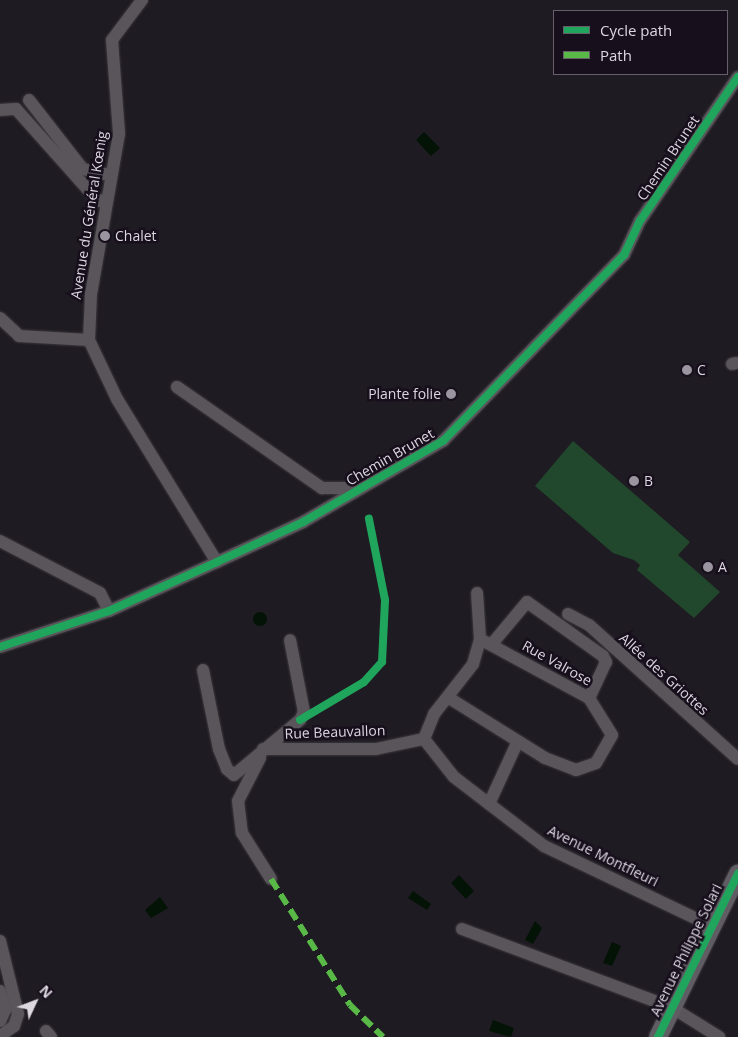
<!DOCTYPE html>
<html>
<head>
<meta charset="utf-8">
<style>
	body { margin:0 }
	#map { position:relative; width:738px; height:1037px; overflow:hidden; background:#1f1b22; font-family:"Open Sans",sans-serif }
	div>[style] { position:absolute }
	.green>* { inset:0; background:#21482c }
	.water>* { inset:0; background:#031305 }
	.round { border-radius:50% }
	.roads { filter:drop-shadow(0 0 1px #3b383e) drop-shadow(0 0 1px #3b383e) }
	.minor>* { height:12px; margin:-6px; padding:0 6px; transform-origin:6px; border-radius:6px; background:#59555b }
	.secondary>* { height:18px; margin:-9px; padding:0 9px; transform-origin:9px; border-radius:9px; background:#605c63 }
	.quiet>* { height:6px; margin-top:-3px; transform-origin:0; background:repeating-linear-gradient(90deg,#58b947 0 12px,transparent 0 18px) }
	.cycleway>* { height:8px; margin:-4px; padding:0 4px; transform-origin:4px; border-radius:4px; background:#20a55d }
	.dots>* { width:14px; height:14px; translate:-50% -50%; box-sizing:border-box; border:2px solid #170f1c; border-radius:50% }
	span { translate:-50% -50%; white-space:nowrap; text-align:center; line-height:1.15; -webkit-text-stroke:5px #170f1c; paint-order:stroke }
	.street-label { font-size:14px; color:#ddd7e0 }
	.poi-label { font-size:14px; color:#ddd7e0 }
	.left { translate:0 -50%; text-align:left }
	.right { translate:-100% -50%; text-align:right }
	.legend { position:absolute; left:553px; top:10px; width:175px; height:65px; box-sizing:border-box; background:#170f1c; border:1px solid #665f6a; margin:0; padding:6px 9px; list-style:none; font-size:15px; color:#ddd7e0 }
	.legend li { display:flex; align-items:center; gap:10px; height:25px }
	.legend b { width:25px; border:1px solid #665f6a }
	.north { position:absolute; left:10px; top:977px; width:50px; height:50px; -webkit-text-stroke:4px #170f1c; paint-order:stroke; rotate:47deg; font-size:14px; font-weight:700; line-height:20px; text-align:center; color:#ddd7e0 }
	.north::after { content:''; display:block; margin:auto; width:18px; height:22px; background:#ddd7e0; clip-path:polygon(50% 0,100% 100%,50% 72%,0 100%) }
</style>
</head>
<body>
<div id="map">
	<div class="green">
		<i style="clip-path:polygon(573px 441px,690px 542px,678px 555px,720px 592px,694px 618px,637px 570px,640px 565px,634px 560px,613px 553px,535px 486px)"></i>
	</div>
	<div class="water">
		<i style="clip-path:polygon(424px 132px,440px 148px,431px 156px,416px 140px)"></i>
		<i class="round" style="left:253px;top:612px;width:14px;height:14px"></i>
		<i style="clip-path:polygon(459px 875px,474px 891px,466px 899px,451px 883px)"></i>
		<i style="clip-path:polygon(413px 891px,431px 904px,427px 910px,408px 898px)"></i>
		<i style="clip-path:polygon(160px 897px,168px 908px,151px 918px,145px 910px)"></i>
		<i style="clip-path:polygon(535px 921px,542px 928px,533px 944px,525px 940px)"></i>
		<i style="clip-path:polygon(612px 942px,621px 946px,612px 966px,603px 963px)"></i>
		<i style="clip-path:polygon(493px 1020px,514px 1028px,511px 1037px,489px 1031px)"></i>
	</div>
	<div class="roads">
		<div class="minor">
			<i style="left:142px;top:0;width:50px;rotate:126.9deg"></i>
			<i style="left:112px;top:40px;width:94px;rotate:85.7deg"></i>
			<i style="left:119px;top:134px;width:162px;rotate:99.9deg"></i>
			<i style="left:91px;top:294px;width:46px;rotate:92.5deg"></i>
			<i style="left:89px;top:340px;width:65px;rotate:64.6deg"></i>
			<i style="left:117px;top:399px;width:191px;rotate:58.5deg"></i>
			<i style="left:29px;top:100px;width:88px;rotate:52deg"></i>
			<i style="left:83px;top:169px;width:28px;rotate:13deg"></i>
			<i style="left:0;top:110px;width:16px;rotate:-4deg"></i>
			<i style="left:16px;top:109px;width:123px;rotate:48.3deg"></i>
			<i style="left:98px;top:201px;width:9px;rotate:-6deg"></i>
			<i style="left:0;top:318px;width:26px;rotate:43deg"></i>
			<i style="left:19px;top:336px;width:70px;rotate:3.3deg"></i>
			<i style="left:732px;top:364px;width:4px;rotate:-14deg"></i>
			<i style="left:177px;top:387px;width:177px;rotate:34.9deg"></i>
			<i style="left:322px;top:488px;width:37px"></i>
			<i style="left:0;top:541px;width:113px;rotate:27.5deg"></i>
			<i style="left:100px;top:593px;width:20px;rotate:63deg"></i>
			<i style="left:568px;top:614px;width:24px;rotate:28deg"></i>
			<i style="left:589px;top:625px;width:200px;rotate:42deg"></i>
			<i style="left:491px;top:645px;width:56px;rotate:-50.1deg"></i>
			<i style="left:527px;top:602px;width:93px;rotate:35.4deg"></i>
			<i style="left:603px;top:656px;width:7px;rotate:63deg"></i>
			<i style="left:606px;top:662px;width:40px;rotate:115deg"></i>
			<i style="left:0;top:647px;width:115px;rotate:-18.3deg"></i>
			<i style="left:109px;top:611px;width:119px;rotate:-24.4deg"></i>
			<i style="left:217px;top:562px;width:95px;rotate:-24.9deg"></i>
			<i style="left:303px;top:522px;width:162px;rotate:-30.1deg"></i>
			<i style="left:443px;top:441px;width:260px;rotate:-45.8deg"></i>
			<i style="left:624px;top:255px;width:38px;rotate:-65deg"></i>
			<i style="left:640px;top:221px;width:174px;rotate:-55.8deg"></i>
			<i style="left:203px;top:670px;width:81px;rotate:78.6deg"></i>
			<i style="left:219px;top:749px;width:22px;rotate:68deg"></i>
			<i style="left:227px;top:769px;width:9px;rotate:41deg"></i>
			<i style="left:234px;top:775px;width:86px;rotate:-39.8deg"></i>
			<i style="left:300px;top:720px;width:9px;rotate:-63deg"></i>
			<i style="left:304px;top:712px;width:73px;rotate:-101deg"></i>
			<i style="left:449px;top:698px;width:113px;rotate:32deg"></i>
			<i style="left:545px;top:758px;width:33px;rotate:21deg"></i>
			<i style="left:576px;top:770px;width:21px;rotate:-19deg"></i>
			<i style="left:596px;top:763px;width:32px;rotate:-60deg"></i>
			<i style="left:612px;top:735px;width:44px;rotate:-121.9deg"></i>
			<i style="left:589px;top:698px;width:124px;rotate:-151.6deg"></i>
			<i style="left:424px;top:739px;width:48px;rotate:51.7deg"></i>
			<i style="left:454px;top:777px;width:113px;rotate:37.5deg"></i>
			<i style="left:544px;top:846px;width:186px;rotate:25.5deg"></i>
			<i style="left:263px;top:749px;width:113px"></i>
			<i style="left:376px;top:749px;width:49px;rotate:-11.8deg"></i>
			<i style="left:424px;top:739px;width:27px;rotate:-68deg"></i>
			<i style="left:434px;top:714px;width:63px;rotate:-52deg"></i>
			<i style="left:473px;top:664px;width:26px;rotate:-74deg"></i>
			<i style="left:480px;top:639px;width:46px;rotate:-93.7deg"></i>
			<i style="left:260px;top:758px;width:48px;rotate:117.1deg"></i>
			<i style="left:238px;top:801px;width:32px;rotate:83deg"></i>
			<i style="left:242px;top:833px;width:54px;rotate:57.8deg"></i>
			<i style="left:489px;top:804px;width:69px;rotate:-65.3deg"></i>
			<i style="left:462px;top:929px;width:223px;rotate:20.5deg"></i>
			<i style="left:671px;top:1007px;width:57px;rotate:32deg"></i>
			<i style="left:0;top:941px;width:75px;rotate:76.1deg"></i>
			<i style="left:18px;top:1014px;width:13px;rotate:108deg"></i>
			<i style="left:14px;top:1026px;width:17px;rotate:144deg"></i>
			<i style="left:0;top:991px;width:20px;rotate:75deg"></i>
			<i style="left:5px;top:1010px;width:12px;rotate:114deg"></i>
			<i style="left:46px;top:1031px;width:8px;rotate:50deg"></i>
		</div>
		<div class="secondary">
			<i style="left:658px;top:1037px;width:182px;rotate:-63.9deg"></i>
		</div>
	</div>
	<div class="quiet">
		<i style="left:271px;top:879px;width:149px;rotate:57.9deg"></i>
		<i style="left:350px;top:1005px;width:46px;rotate:44.1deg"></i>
	</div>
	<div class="cycleway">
		<i style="left:0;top:647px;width:115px;rotate:-18.3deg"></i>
		<i style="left:109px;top:611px;width:119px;rotate:-24.4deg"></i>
		<i style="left:217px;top:562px;width:95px;rotate:-24.9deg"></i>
		<i style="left:303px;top:522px;width:162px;rotate:-30.1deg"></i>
		<i style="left:443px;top:441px;width:260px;rotate:-45.8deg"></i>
		<i style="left:624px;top:255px;width:38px;rotate:-65deg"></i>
		<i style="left:640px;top:221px;width:174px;rotate:-55.8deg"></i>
		<i style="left:300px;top:720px;width:74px;rotate:-30.7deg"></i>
		<i style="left:364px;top:682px;width:27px;rotate:-48deg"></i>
		<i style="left:382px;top:662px;width:62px;rotate:-87.2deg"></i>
		<i style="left:385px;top:600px;width:83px;rotate:-101.2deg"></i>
		<i style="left:658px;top:1037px;width:182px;rotate:-63.9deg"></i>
	</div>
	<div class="dots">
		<i style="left:105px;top:236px;background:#9a959e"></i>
		<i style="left:687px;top:370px;background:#9a959e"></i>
		<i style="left:451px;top:394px;background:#9a959e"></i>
		<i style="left:634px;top:481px;background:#9a959e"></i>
		<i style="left:708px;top:567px;background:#9a959e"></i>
	</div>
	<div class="street-label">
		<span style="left:668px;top:158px;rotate:-56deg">Chemin Brunet</span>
		<span style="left:89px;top:215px;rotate:-81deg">Avenue du Général Kœnig</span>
		<span style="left:390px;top:457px;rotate:-30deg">Chemin Brunet</span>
		<span style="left:557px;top:663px;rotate:29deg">Rue Valrose</span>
		<span style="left:664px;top:674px;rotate:42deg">Allée des Griottes</span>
		<span style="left:335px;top:732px;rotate:-2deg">Rue Beauvallon</span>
		<span style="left:603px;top:856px;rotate:26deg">Avenue Montfleuri</span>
		<span style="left:686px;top:950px;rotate:-64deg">Avenue Philippe Solari</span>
	</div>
	<div class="poi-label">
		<span class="left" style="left:115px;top:236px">Chalet</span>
		<span class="left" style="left:697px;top:370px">C</span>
		<span class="right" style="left:441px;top:394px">Plante folie</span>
		<span class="left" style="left:644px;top:481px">B</span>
		<span class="left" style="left:718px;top:567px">A</span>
	</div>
	<ul class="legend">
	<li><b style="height:6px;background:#20a55d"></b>Cycle path</li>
	<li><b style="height:6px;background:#58b947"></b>Path</li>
	</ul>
	<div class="north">N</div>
</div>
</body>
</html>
